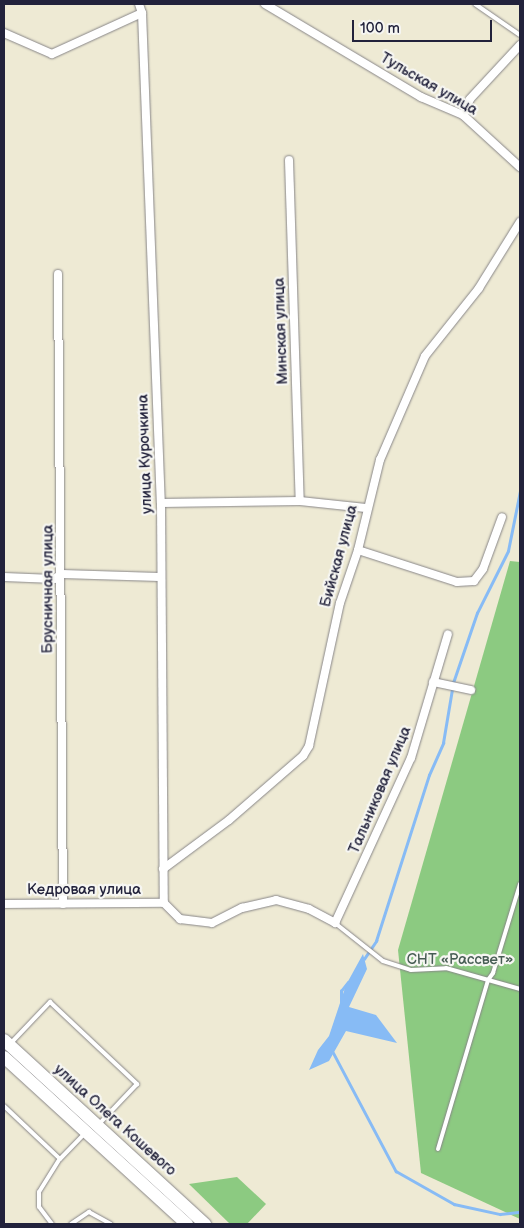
<!DOCTYPE html>
<html>
<head>
<meta charset="utf-8">
<style>
	body { margin:0 }
	#map { position:relative; width:524px; height:1228px; overflow:hidden; background:#eeead4; font-family:"Balsamiq Sans",sans-serif }
	div>[style] { position:absolute }
	.green>* { inset:0; background:#8cca81 }
	.water>* { inset:0; background:#87bbf5 }
	.stream>* { height:2.5px; margin:-1.25px; padding:0 1.25px; transform-origin:1.25px; border-radius:1.25px; background:#87bbf5 }
	.roads { filter:drop-shadow(0 0 1px #888688) drop-shadow(0 0 1px #888688) }
	.lane>* { height:4px; margin:-2px; padding:0 2px; transform-origin:2px; border-radius:2px; background:#fff }
	.street>* { height:8px; margin:-4px; padding:0 4px; transform-origin:4px; border-radius:4px; background:#fff }
	.primary>* { height:12px; margin:-6px; padding:0 6px; transform-origin:6px; border-radius:6px; background:#fff }
	span { translate:-50% -50%; white-space:nowrap; text-align:center; line-height:1.15; -webkit-text-stroke:4.5px #f6f6f2; paint-order:stroke }
	.street-label { font-size:15px; color:#22223b }
	.park-label { font-size:15px; color:#475d54 }
	.frame { position:absolute; inset:0; border:5px solid #22223b; pointer-events:none }
	.scale { position:absolute; left:352px; top:20px; width:140px; height:22px; box-sizing:border-box; border:2px solid #22223b; border-top:0; padding-left:6px; font-size:15px; line-height:18px; white-space:nowrap; color:#22223b; -webkit-text-stroke:4px #f6f6f2; paint-order:stroke }
</style>
</head>
<body>
<div id="map">
	<div class="green">
		<i style="clip-path:polygon(510px 561px,520px 562px,520px 1219px,421px 1173px,398px 950px)"></i>
		<i style="clip-path:polygon(237px 1177px,266px 1204px,247px 1224px,230px 1224px,189px 1184px)"></i>
	</div>
	<div class="water">
		<i style="clip-path:polygon(363px 954px,367px 969px,349px 1007px,376px 1015px,397px 1043px,346px 1031px,329px 1061px,309px 1070px,318px 1050px,329px 1036px,346px 985px)"></i>
	</div>
	<div class="stream">
		<i style="left:364px;top:959px;width:22px;rotate:-56deg"></i>
		<i style="left:376px;top:941px;width:174px;rotate:-72.3deg"></i>
		<i style="left:429px;top:775px;width:35px;rotate:-66deg"></i>
		<i style="left:443px;top:743px;width:61px;rotate:-80.5deg"></i>
		<i style="left:453px;top:683px;width:74px;rotate:-71.1deg"></i>
		<i style="left:477px;top:613px;width:69px;rotate:-63.4deg"></i>
		<i style="left:508px;top:551px;width:61px;rotate:-78.7deg"></i>
		<i style="left:341px;top:1002px;width:11px;rotate:-90deg"></i>
		<i style="left:341px;top:991px;width:11px;rotate:-52deg"></i>
		<i style="left:333px;top:1052px;width:135px;rotate:62.1deg"></i>
		<i style="left:396px;top:1171px;width:67px;rotate:29.6deg"></i>
		<i style="left:454px;top:1204px;width:47px;rotate:12.3deg"></i>
		<i style="left:500px;top:1214px;width:20px;rotate:-6deg"></i>
	</div>
	<div class="roads">
		<div class="lane">
			<i style="left:475px;top:4px;width:55px;rotate:34.6deg"></i>
			<i style="left:335px;top:923px;width:61px;rotate:38.4deg"></i>
			<i style="left:383px;top:961px;width:29px;rotate:18deg"></i>
			<i style="left:411px;top:970px;width:35px;rotate:-3deg"></i>
			<i style="left:446px;top:968px;width:77px;rotate:15.8deg"></i>
			<i style="left:11px;top:1043px;width:57px;rotate:-46.4deg"></i>
			<i style="left:50px;top:1002px;width:120px;rotate:43.3deg"></i>
			<i style="left:137px;top:1084px;width:55px;rotate:133.5deg"></i>
			<i style="left:4px;top:1106px;width:77px;rotate:43.4deg"></i>
			<i style="left:438px;top:1149px;width:176px;rotate:-73.5deg"></i>
			<i style="left:488px;top:980px;width:9px;rotate:-54deg"></i>
			<i style="left:493px;top:973px;width:93px;rotate:-73.1deg"></i>
			<i style="left:52px;top:1224px;width:21px;rotate:-127deg"></i>
			<i style="left:39px;top:1207px;width:15px;rotate:-90deg"></i>
			<i style="left:39px;top:1192px;width:39px;rotate:-58deg"></i>
			<i style="left:60px;top:1159px;width:35px;rotate:-46deg"></i>
			<i style="left:71px;top:1224px;width:22px;rotate:-34deg"></i>
			<i style="left:89px;top:1212px;width:25px;rotate:29deg"></i>
		</div>
		<div class="street">
			<i style="left:139px;top:4px;width:9px;rotate:72deg"></i>
			<i style="left:142px;top:13px;width:490px;rotate:87.8deg"></i>
			<i style="left:161px;top:503px;width:400px;rotate:89.6deg"></i>
			<i style="left:265px;top:4px;width:182px;rotate:30.8deg"></i>
			<i style="left:421px;top:97px;width:46px;rotate:23.2deg"></i>
			<i style="left:463px;top:115px;width:77px;rotate:42.4deg"></i>
			<i style="left:4px;top:33px;width:52px;rotate:23.6deg"></i>
			<i style="left:52px;top:54px;width:99px;rotate:-24.5deg"></i>
			<i style="left:463px;top:115px;width:17px;rotate:-66deg"></i>
			<i style="left:470px;top:99px;width:74px;rotate:-47.2deg"></i>
			<i style="left:289px;top:160px;width:341px;rotate:88.2deg"></i>
			<i style="left:58px;top:274px;width:630px;rotate:89.55deg"></i>
			<i style="left:161px;top:503px;width:139px;rotate:-0.8deg"></i>
			<i style="left:300px;top:501px;width:66px;rotate:6.1deg"></i>
			<i style="left:358px;top:550px;width:104px;rotate:17.9deg"></i>
			<i style="left:457px;top:582px;width:17px;rotate:-3deg"></i>
			<i style="left:474px;top:581px;width:15px;rotate:-53deg"></i>
			<i style="left:483px;top:569px;width:55px;rotate:-69.9deg"></i>
			<i style="left:4px;top:577px;width:50px;rotate:2.3deg"></i>
			<i style="left:54px;top:579px;width:9px;rotate:-32deg"></i>
			<i style="left:62px;top:574px;width:97px;rotate:1.8deg"></i>
			<i style="left:433px;top:682px;width:39px;rotate:12deg"></i>
			<i style="left:163px;top:869px;width:82px;rotate:-36.6deg"></i>
			<i style="left:229px;top:820px;width:98px;rotate:-40.9deg"></i>
			<i style="left:303px;top:756px;width:12px;rotate:-59deg"></i>
			<i style="left:309px;top:746px;width:146px;rotate:-77.8deg"></i>
			<i style="left:340px;top:603px;width:56px;rotate:-71.2deg"></i>
			<i style="left:358px;top:550px;width:93px;rotate:-76.3deg"></i>
			<i style="left:380px;top:460px;width:113px;rotate:-66.6deg"></i>
			<i style="left:425px;top:356px;width:87px;rotate:-51.5deg"></i>
			<i style="left:479px;top:288px;width:78px;rotate:-58.2deg"></i>
			<i style="left:164px;top:903px;width:23px;rotate:45deg"></i>
			<i style="left:180px;top:919px;width:32px;rotate:7deg"></i>
			<i style="left:212px;top:923px;width:34px;rotate:-27deg"></i>
			<i style="left:242px;top:908px;width:35px;rotate:-13deg"></i>
			<i style="left:276px;top:900px;width:34px;rotate:15deg"></i>
			<i style="left:309px;top:909px;width:30px;rotate:28deg"></i>
			<i style="left:335px;top:923px;width:182px;rotate:-65.3deg"></i>
			<i style="left:411px;top:758px;width:129px;rotate:-73.4deg"></i>
			<i style="left:4px;top:904px;width:160px;rotate:-0.4deg"></i>
		</div>
		<div class="primary">
			<i style="left:4px;top:1040px;width:273px;rotate:42.5deg"></i>
			<i style="left:4px;top:1057px;width:248px;rotate:42.4deg"></i>
		</div>
	</div>
	<div class="street-label">
		<span style="left:429px;top:84px;rotate:30deg">Тульская улица</span>
		<span style="left:281px;top:331px;rotate:-92deg">Минская улица</span>
		<span style="left:145px;top:454px;rotate:-92deg">улица Курочкина</span>
		<span style="left:339px;top:556px;rotate:-75deg">Бийская улица</span>
		<span style="left:48px;top:589px;rotate:-90deg">Брусничная улица</span>
		<span style="left:380px;top:790px;rotate:-67deg">Тальниковая улица</span>
		<span style="left:84px;top:890px">Кедровая улица</span>
		<span style="left:115px;top:1120px;rotate:42deg">улица Олега Кошевого</span>
	</div>
	<div class="park-label">
		<span style="left:460px;top:960px">СНТ «Рассвет»</span>
	</div>
	<div class="frame"></div>
	<div class="scale">100 m</div>
</div>
</body>
</html>
